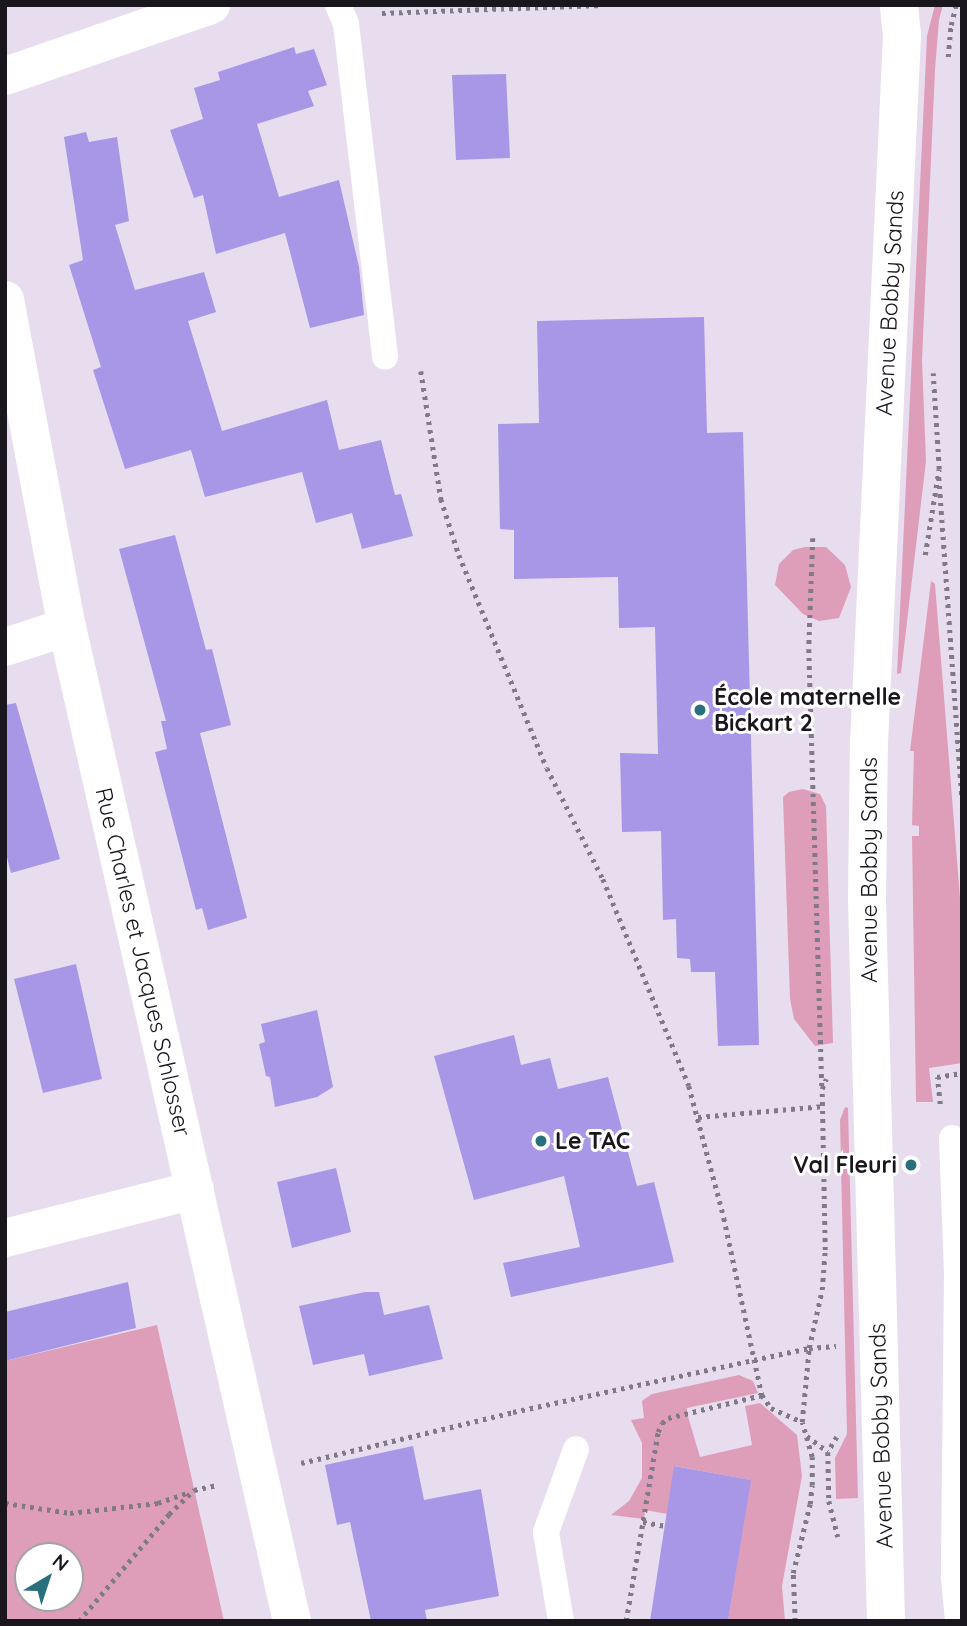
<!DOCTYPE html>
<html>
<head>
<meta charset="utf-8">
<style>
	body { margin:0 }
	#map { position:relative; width:967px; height:1626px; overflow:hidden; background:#e8ddef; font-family:Quicksand,sans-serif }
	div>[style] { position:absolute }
	.green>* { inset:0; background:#de9eb9 }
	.building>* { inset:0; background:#a797e6 }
	.path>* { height:4.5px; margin-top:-2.25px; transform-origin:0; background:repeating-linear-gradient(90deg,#817a86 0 3.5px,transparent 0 8.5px) }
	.lane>* { height:26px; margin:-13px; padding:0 13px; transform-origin:13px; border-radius:13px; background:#fff }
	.street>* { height:38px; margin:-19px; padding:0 19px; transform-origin:19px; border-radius:19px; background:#fff }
	.secondary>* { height:38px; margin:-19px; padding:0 19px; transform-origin:19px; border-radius:19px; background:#fff }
	.dots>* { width:19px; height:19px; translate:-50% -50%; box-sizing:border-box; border:4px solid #fff; border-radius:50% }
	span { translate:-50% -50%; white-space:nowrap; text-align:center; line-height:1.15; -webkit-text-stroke:6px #fff; paint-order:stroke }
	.street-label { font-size:23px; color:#1a161d }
	.poi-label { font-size:23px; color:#1a161d; font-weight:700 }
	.left { translate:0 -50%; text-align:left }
	.right { translate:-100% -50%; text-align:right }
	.frame { position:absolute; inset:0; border:7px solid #1a161d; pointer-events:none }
	.north { position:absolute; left:14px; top:1542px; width:70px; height:70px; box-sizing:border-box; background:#fff; border:2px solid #a3a2a5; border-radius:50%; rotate:39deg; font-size:19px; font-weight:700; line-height:28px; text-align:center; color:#1a161d }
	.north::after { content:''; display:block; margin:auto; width:24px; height:32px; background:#296f7d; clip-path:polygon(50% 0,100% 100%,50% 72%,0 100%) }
</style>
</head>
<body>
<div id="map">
	<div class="green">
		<i style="clip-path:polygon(935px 5px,943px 5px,939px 20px,935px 70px,922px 360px,926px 461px,901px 673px,897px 674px,927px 36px)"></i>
		<i style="clip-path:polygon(805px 547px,826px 547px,845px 565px,851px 587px,839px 618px,819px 621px,803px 614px,775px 585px,779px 564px,793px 550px)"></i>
		<i style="clip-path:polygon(931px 581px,935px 584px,962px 923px,962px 1063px,929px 1068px,933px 1102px,916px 1102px,912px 836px,919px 836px,919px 826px,912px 825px,914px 751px,910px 751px)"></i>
		<i style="clip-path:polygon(803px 789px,820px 794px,826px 806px,833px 1043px,815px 1046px,794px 1019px,790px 999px,783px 797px,789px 792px)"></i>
		<i style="clip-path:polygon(845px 1107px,848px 1108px,858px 1498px,836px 1499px,835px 1458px,847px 1434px,840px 1120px)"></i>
		<i style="clip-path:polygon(evenodd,157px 1325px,224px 1621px,5px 1621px,5px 1361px,157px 1325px,28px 1556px,70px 1556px,70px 1598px,28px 1598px,28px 1556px)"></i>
		<i style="clip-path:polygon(739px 1375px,753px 1381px,758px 1393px,687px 1408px,687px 1413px,700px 1457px,752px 1445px,745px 1406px,760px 1403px,797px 1435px,802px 1476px,782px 1586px,785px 1621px,728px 1621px,750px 1480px,675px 1466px,667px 1514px,645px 1510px,644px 1519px,611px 1515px,629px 1501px,642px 1478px,642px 1443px,631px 1420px,644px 1418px,642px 1401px,652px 1394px)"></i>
	</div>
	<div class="building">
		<i style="clip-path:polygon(294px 47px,296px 54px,314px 49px,327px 85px,308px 91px,314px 106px,257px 124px,279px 197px,339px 180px,359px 267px,364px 315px,310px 328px,285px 233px,216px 254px,203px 195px,194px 198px,170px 130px,203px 119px,194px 88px,220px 80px,218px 72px)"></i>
		<i style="clip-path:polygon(506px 74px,510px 158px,456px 160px,452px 75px)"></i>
		<i style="clip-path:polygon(86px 132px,89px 142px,117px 137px,129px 221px,115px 225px,135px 290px,204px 272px,216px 312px,188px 321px,222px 431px,327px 400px,339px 450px,381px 440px,395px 495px,401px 494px,413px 536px,362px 549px,352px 513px,316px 523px,302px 472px,205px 497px,191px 450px,125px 469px,93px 370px,101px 367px,69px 265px,83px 260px,64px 137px)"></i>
		<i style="clip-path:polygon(704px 317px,707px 433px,743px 432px,759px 1045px,718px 1046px,715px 972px,691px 972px,690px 959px,677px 958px,676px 919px,663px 920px,661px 831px,622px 832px,620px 753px,658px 754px,655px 627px,619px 628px,618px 577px,514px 579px,514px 530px,500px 529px,498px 424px,539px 423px,537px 321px)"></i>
		<i style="clip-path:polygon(175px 535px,206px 650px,212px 649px,231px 725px,200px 733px,247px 918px,208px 930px,202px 908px,196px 910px,155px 752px,167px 749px,161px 721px,166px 721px,119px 549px)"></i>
		<i style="clip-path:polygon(16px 703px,60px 859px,11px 873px,5px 850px,5px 705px)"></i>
		<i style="clip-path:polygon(76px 964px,102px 1079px,43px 1093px,14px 979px)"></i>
		<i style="clip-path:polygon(317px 1010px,333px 1087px,317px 1097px,275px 1107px,270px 1077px,266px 1076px,259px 1044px,265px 1042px,261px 1024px)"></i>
		<i style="clip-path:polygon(514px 1035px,521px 1065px,550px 1058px,558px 1089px,608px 1077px,637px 1186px,654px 1182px,674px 1262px,511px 1297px,503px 1263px,580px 1247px,564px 1176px,474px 1200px,434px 1056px)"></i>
		<i style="clip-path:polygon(336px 1168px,351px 1232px,292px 1248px,277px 1182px)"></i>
		<i style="clip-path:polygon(128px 1282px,136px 1328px,5px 1361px,5px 1312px)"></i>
		<i style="clip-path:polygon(365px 1292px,379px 1292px,384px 1315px,429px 1305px,443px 1359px,369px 1376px,364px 1354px,313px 1365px,299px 1306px)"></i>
		<i style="clip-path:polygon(413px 1446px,424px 1500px,481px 1489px,499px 1596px,425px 1610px,427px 1621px,371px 1621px,350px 1522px,337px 1525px,325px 1465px)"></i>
		<i style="clip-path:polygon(674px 1466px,751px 1480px,728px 1621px,650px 1621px)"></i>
	</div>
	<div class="path">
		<i style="left:382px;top:13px;width:220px;rotate:-2.1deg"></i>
		<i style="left:948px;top:57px;width:32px;rotate:-85deg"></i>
		<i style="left:951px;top:25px;width:21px;rotate:-76deg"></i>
		<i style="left:421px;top:371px;width:130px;rotate:81.1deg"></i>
		<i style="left:441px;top:499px;width:59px;rotate:72.2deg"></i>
		<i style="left:459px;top:555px;width:230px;rotate:67.6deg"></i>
		<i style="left:547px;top:768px;width:124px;rotate:63.2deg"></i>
		<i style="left:603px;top:879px;width:224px;rotate:67.4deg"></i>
		<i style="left:689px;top:1086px;width:137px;rotate:75.1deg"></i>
		<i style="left:724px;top:1218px;width:181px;rotate:77.9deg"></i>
		<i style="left:762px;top:1395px;width:16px;rotate:55deg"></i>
		<i style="left:771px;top:1408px;width:34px;rotate:24deg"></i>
		<i style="left:939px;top:477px;width:323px;rotate:85.9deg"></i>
		<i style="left:813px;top:538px;width:111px;rotate:92.1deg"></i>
		<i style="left:809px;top:649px;width:437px;rotate:88.3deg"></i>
		<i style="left:925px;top:555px;width:87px;rotate:-80.8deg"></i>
		<i style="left:939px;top:469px;width:96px;rotate:-93.6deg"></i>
		<i style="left:940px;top:1104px;width:27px;rotate:-96deg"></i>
		<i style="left:937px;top:1077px;width:25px;rotate:-9deg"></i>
		<i style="left:698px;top:1117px;width:127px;rotate:-5deg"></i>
		<i style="left:807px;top:1436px;width:26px;rotate:37deg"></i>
		<i style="left:837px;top:1437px;width:17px;rotate:121deg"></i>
		<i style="left:828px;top:1452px;width:49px;rotate:88.8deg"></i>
		<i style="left:829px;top:1501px;width:37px;rotate:76deg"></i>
		<i style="left:301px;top:1463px;width:218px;rotate:-13.5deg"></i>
		<i style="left:513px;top:1412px;width:303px;rotate:-12.2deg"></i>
		<i style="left:809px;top:1348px;width:27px;rotate:-4deg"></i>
		<i style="left:5px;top:1503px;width:66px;rotate:8.7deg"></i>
		<i style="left:70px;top:1513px;width:89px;rotate:-6.5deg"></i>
		<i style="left:158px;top:1503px;width:34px;rotate:-19deg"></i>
		<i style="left:643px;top:1522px;width:22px;rotate:10deg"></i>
		<i style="left:79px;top:1621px;width:140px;rotate:-49.9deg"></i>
		<i style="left:169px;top:1514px;width:35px;rotate:-44deg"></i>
		<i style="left:194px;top:1490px;width:25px;rotate:-12deg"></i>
		<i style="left:626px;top:1621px;width:192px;rotate:-80.4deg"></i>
		<i style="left:658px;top:1432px;width:10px;rotate:-66deg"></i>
		<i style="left:662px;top:1423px;width:8px;rotate:-40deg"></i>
		<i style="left:668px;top:1418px;width:97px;rotate:-13.7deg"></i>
		<i style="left:795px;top:1621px;width:48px;rotate:-92.4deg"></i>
		<i style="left:793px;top:1573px;width:71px;rotate:-76.2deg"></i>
		<i style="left:810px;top:1504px;width:19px;rotate:-84deg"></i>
		<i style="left:812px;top:1485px;width:28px;rotate:-90deg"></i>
		<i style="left:812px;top:1457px;width:36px;rotate:-106deg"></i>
		<i style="left:802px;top:1422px;width:74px;rotate:-84.6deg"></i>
		<i style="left:809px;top:1348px;width:59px;rotate:-77.4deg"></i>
		<i style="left:822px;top:1290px;width:40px;rotate:-85.7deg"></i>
		<i style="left:825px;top:1250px;width:161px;rotate:-91.1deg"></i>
		<i style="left:822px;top:1089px;width:11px;rotate:-68deg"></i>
	</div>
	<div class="lane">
		<i style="left:338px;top:5px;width:21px;rotate:67deg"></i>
		<i style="left:346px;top:24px;width:335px;rotate:83.3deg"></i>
		<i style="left:952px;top:1138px;width:136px;rotate:87.9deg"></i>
		<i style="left:957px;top:1274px;width:304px;rotate:90.6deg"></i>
		<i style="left:954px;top:1578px;width:43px;rotate:84.7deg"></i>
		<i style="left:561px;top:1621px;width:90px;rotate:-99.6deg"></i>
		<i style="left:546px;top:1532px;width:88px;rotate:-70.1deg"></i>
	</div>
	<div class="street">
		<i style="left:5px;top:76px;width:218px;rotate:-19deg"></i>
		<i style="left:5px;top:300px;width:333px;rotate:79.3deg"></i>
		<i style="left:67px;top:627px;width:1019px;rotate:77.25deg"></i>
		<i style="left:5px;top:647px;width:65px;rotate:-17.9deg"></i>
		<i style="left:5px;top:1238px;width:196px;rotate:-14.2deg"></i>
	</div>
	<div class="secondary">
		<i style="left:886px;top:1621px;width:721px;rotate:-91.51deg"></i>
		<i style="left:867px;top:900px;width:157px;rotate:-89.3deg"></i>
		<i style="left:869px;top:743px;width:709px;rotate:-87.33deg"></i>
		<i style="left:902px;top:35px;width:30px;rotate:-96deg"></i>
	</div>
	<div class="dots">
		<i style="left:700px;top:710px;background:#296f7d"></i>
		<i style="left:541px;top:1141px;background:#296f7d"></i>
		<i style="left:911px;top:1165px;background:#296f7d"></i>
	</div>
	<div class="street-label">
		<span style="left:890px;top:303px;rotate:-87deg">Avenue Bobby Sands</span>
		<span style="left:869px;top:870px;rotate:-90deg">Avenue Bobby Sands</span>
		<span style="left:143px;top:962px;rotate:77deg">Rue Charles et Jacques Schlosser</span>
		<span style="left:881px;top:1436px;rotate:-92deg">Avenue Bobby Sands</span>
	</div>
	<div class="poi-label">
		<span class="left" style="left:714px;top:710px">École maternelle<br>Bickart 2</span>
		<span class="left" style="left:555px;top:1141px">Le TAC</span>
		<span class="right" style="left:897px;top:1165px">Val Fleuri</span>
	</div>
	<div class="frame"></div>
	<div class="north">N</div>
</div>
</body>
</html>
